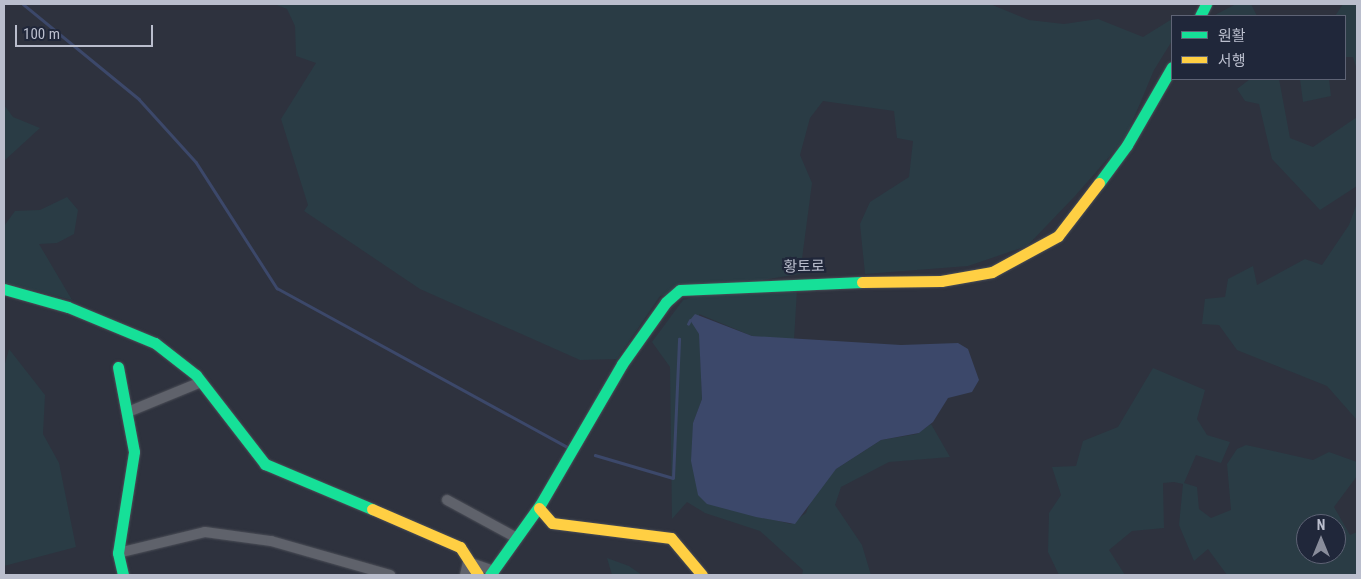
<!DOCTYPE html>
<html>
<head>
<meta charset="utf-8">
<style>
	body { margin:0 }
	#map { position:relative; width:1361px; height:579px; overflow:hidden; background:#2e323e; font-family:"Roboto Condensed","Noto Sans KR",sans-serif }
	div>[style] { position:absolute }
	.green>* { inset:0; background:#2a3c45 }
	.water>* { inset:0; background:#3c486a }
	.stream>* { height:2.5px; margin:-1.25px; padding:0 1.25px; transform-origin:1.25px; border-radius:1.25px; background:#3c486a }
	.roads { filter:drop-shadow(0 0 1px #4b4e57) drop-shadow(0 0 1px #4b4e57) }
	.street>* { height:10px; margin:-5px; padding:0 5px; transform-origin:5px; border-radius:5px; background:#5f626b }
	.fast>* { height:11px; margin:-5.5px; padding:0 5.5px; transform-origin:5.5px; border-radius:5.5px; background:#16e098 }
	.slow>* { height:11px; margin:-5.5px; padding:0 5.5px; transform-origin:5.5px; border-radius:5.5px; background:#ffcf43 }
	span { translate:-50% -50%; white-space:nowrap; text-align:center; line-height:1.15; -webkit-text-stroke:4.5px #20273a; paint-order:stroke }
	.street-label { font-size:15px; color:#babecd }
	.frame { position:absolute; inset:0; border:5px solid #babecd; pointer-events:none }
	.legend { position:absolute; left:1171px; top:15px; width:175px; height:65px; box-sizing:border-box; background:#20273a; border:1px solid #5e6375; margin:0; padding:6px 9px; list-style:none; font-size:15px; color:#babecd }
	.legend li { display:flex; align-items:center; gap:10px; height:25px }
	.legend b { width:25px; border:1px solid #5e6375 }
	.north { position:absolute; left:1296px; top:514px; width:50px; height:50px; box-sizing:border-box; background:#20273a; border:1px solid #5e6375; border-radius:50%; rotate:0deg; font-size:14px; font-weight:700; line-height:20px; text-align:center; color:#babecd }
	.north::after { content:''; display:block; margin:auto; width:18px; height:22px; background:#898d9b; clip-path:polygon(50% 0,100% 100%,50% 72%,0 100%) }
	.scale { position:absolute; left:15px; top:25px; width:138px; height:22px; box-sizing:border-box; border:2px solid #babecd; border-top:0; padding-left:6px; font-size:15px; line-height:18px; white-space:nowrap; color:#babecd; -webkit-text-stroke:4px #20273a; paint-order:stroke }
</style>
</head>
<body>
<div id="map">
	<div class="green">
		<i style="clip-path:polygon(274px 4px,990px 4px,1029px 20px,1064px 24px,1098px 19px,1143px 37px,1172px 19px,1172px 41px,1154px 70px,1125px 139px,1074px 197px,1027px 246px,968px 266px,865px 274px,860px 224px,870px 202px,909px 177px,913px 141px,897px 138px,894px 111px,823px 101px,810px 118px,800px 155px,812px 183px,800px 274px,660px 296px,617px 359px,580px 360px,420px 289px,304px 211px,308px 205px,281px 119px,316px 63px,296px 56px,295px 26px,287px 9px)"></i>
		<i style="clip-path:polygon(1236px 4px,1251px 4px,1257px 16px,1213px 16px)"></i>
		<i style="clip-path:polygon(1343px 4px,1357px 4px,1357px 70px,1353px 57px,1345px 57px,1345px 16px,1335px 16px)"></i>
		<i style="clip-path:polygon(1250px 79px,1279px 79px,1290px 138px,1313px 147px,1357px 117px,1357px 186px,1320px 210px,1272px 159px,1259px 104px,1245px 101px,1237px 89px)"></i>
		<i style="clip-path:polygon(1300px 79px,1329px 79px,1331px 96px,1303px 102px)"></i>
		<i style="clip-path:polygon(4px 105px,13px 117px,40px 128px,4px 161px)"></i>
		<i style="clip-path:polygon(67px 197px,78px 210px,74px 234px,57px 243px,39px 244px,72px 300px,4px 283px,4px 226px,15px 211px,40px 210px)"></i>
		<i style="clip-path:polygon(1357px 203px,1357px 420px,1327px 386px,1237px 350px,1219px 325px,1202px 324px,1205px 299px,1225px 297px,1228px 279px,1253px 266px,1257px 285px,1305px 259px,1322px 265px,1349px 225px)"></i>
		<i style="clip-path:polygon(797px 290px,794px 340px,752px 336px,699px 314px,702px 399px,693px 423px,742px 512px,791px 524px,806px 513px,813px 495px,836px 469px,881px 440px,917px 434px,931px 424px,950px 457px,889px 462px,841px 487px,835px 505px,862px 545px,871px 575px,802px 575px,803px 570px,760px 531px,705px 513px,687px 502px,672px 519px,670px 367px,652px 342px,683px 300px,704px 294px)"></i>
		<i style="clip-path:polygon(9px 349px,45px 395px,43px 434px,59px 463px,76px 547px,4px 566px,4px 367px)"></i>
		<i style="clip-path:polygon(evenodd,1153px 368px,1205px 390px,1197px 419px,1207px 435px,1230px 442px,1221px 463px,1196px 455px,1184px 483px,1197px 487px,1199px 509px,1211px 518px,1231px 510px,1227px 464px,1237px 449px,1246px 445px,1313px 460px,1329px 452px,1357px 462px,1357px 476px,1334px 507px,1350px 535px,1357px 532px,1357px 575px,1227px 575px,1208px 549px,1194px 561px,1179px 525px,1183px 484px,1174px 482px,1163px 483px,1164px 528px,1132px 531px,1109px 550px,1125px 575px,1059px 575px,1048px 552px,1049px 513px,1061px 495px,1052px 467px,1076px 466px,1083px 441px,1118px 427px,1153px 368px,1306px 524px,1336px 524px,1336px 554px,1306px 554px,1306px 524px)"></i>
		<i style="clip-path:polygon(607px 558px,629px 566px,642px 575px,612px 575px)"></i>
	</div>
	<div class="water">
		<i style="clip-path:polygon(695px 314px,752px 336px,901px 345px,958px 343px,968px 349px,979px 380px,972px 392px,948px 398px,933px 422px,919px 433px,881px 440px,836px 469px,795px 524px,756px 517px,707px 504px,698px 495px,691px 461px,693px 423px,702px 399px,699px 334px,690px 320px)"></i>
	</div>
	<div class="stream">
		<i style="left:23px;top:4px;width:150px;rotate:39.3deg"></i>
		<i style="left:139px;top:99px;width:85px;rotate:47.9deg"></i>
		<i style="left:196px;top:162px;width:150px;rotate:57.3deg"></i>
		<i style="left:277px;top:288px;width:332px;rotate:28.7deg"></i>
		<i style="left:688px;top:324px;width:4px;rotate:-63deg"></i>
		<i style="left:595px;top:455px;width:81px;rotate:16.4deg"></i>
		<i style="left:673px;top:478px;width:139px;rotate:-87.5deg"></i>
	</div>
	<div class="roads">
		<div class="street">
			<i style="left:128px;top:412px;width:79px;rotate:-22.3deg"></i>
			<i style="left:447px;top:500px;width:80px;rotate:28.5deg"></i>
			<i style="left:118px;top:553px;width:89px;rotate:-13.6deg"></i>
			<i style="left:205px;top:532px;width:67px;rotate:7.8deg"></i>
			<i style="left:271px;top:541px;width:124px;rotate:15.9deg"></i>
			<i style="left:465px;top:575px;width:13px;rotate:-77deg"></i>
			<i style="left:468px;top:562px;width:28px;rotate:19deg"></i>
		</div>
		<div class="fast">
			<i style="left:1200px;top:16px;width:13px;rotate:-63deg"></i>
			<i style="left:1099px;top:183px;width:47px;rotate:-53.6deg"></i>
			<i style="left:1127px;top:145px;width:90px;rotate:-60deg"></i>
			<i style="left:4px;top:289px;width:66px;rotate:15.7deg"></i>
			<i style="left:68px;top:307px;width:94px;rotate:22.5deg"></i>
			<i style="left:155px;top:343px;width:52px;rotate:38deg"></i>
			<i style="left:196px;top:375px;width:113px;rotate:52.2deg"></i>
			<i style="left:265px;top:464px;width:116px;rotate:22.8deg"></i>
			<i style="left:118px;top:367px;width:86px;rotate:79.3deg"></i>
			<i style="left:134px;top:452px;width:102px;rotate:99deg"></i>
			<i style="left:118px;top:553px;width:23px;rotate:77deg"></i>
			<i style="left:490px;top:575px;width:86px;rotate:-54.5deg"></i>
			<i style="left:540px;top:505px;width:163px;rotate:-59.8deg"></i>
			<i style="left:622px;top:364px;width:76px;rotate:-54.6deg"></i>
			<i style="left:666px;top:302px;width:18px;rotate:-41deg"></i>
			<i style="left:680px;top:290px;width:182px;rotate:-2.5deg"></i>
		</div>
		<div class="slow">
			<i style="left:862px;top:282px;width:79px;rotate:-0.7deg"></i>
			<i style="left:941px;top:281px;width:52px;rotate:-10deg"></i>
			<i style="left:992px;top:272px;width:75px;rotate:-28.6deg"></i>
			<i style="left:1058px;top:236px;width:67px;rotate:-52.3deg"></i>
			<i style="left:539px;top:508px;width:20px;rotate:49deg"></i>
			<i style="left:552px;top:523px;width:120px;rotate:7.2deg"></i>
			<i style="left:671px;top:538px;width:48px;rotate:50deg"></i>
			<i style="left:372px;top:509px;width:96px;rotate:23.4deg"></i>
			<i style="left:460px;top:547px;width:33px;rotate:57deg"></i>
		</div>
	</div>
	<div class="street-label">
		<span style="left:804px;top:267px;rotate:-1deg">황토로</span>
	</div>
	<div class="frame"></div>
	<ul class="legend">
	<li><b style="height:6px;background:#16e098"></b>원활</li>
	<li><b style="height:6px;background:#ffcf43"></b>서행</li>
	</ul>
	<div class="north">N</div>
	<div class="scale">100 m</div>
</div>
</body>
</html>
